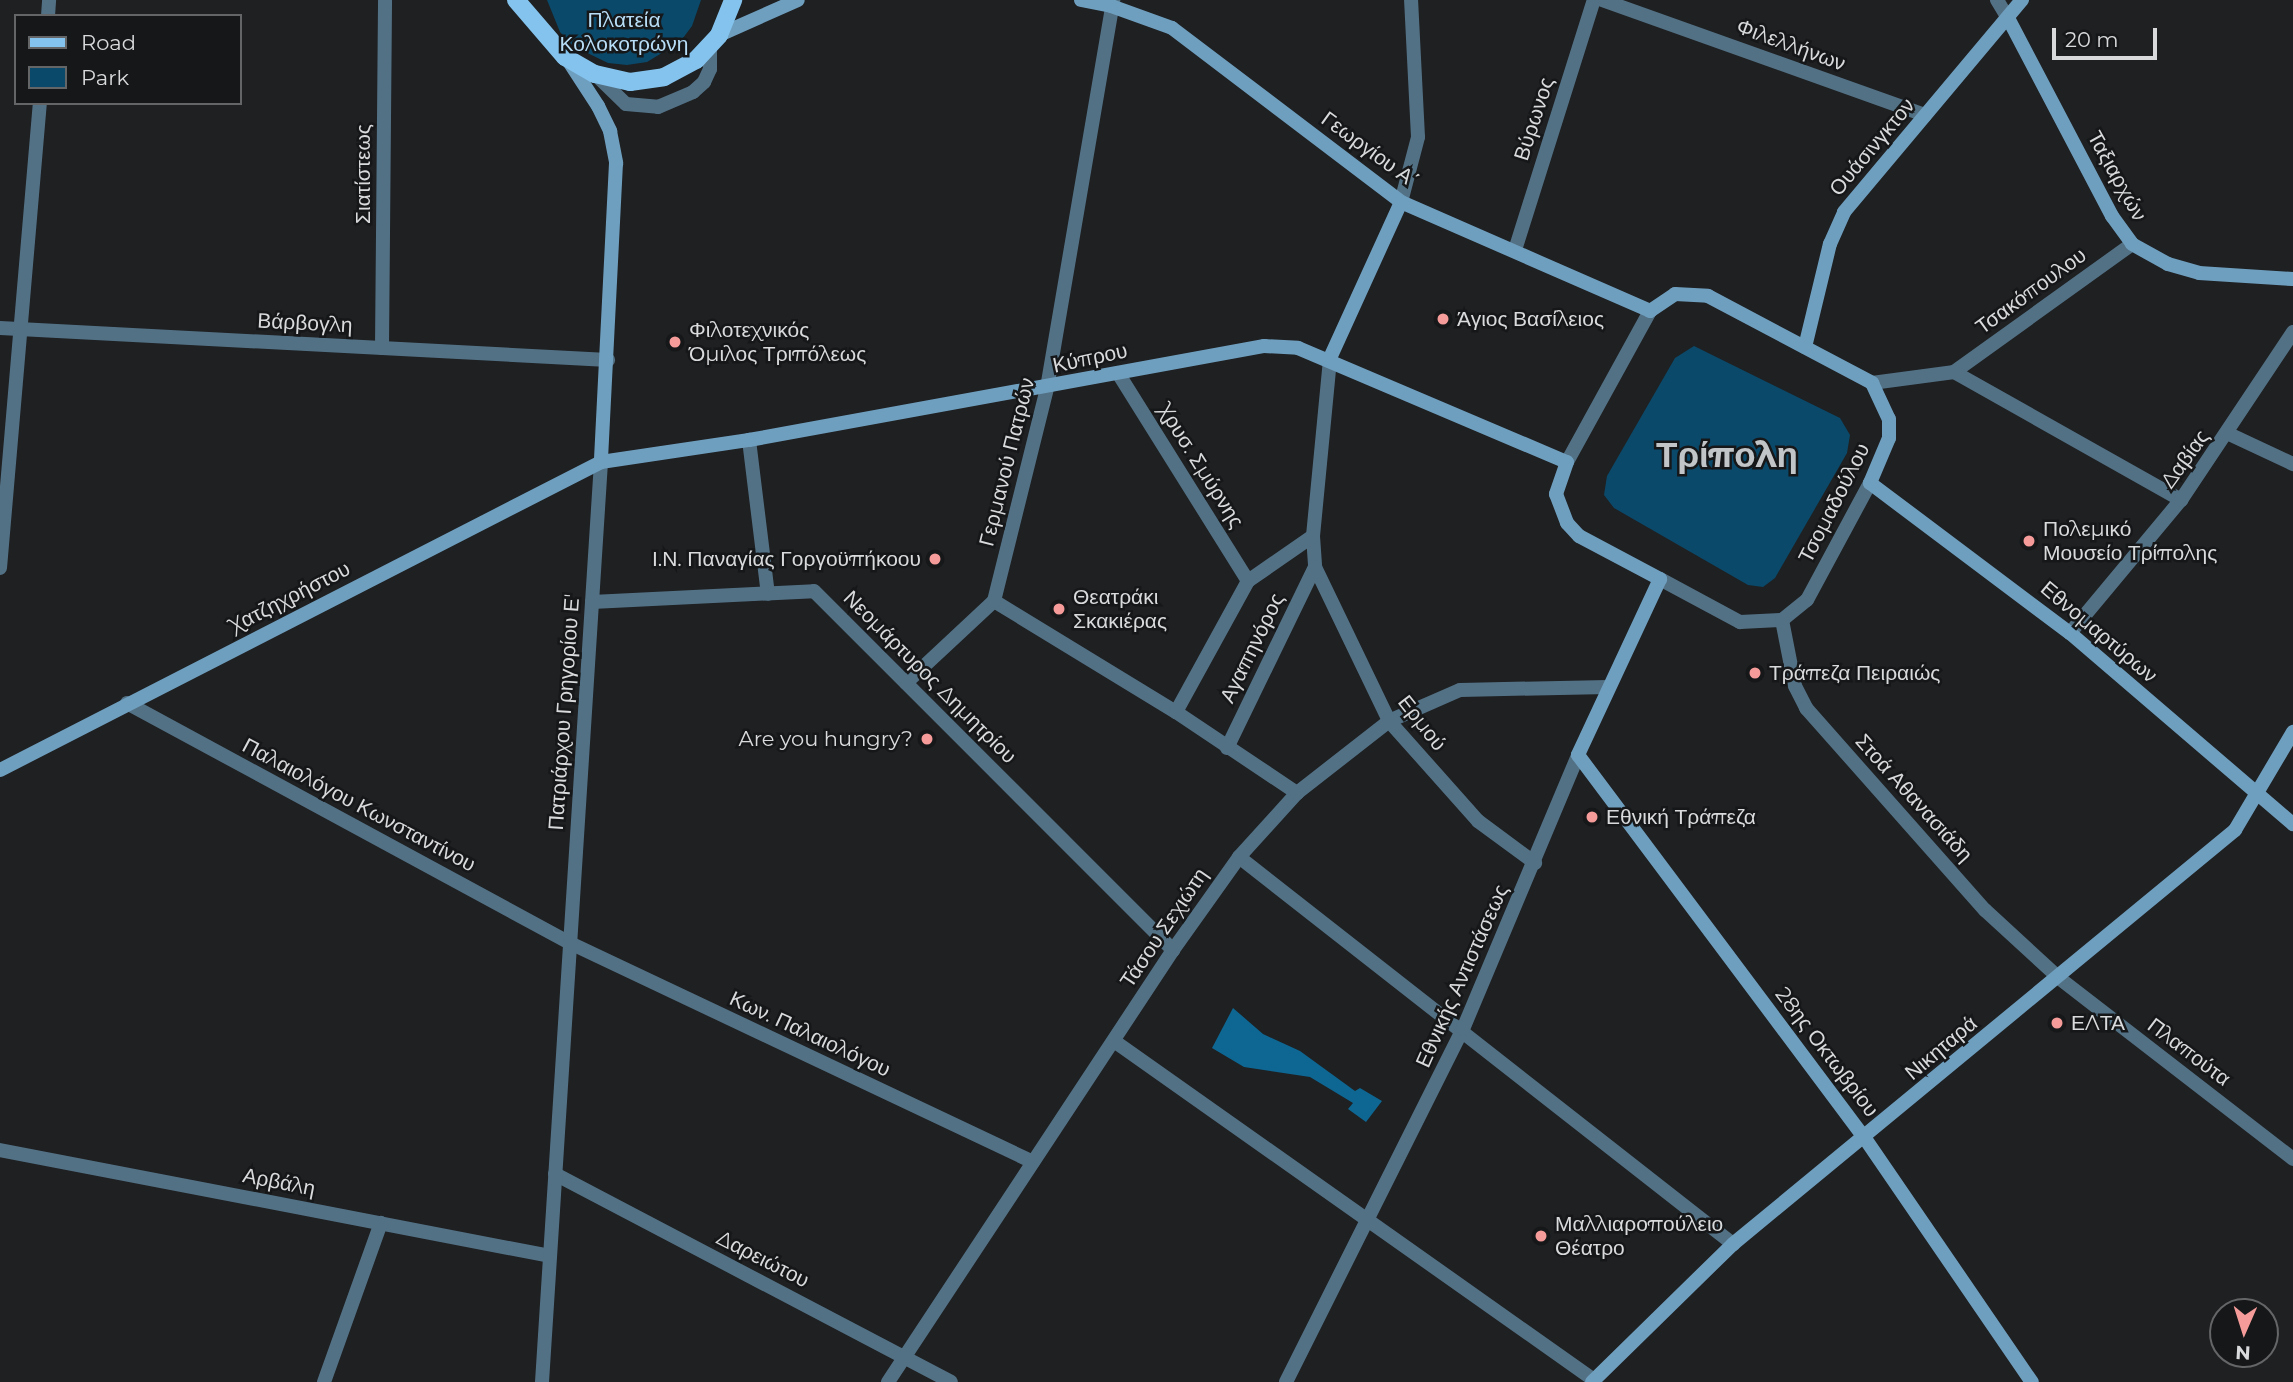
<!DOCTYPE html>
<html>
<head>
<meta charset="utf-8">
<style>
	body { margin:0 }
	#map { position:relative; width:2293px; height:1382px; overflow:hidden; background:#1e2022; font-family:Montserrat,sans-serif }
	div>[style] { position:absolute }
	.green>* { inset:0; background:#0b496a }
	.water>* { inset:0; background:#0e6692 }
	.lane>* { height:14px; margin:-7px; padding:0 7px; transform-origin:7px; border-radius:7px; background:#537185 }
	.street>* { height:14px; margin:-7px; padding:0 7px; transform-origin:7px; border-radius:7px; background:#537185 }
	.secondary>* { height:14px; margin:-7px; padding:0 7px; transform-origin:7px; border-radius:7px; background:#6f9fbf }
	.primary>* { height:18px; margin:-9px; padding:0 9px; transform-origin:9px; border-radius:9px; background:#84c3ed }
	.dots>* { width:19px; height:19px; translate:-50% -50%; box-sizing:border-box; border:4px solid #151719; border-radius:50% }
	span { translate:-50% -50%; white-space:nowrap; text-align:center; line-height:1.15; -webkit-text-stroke:5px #151719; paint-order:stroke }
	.park-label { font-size:21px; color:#b7ddf7 }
	.street-label { font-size:21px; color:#d8dadb }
	.poi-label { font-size:21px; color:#d8dadb }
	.left { translate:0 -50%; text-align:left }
	.right { translate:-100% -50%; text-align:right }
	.town-label { font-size:35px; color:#c2c5c7; font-weight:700 }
	.legend { position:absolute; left:14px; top:14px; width:228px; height:91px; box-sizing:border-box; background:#151719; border:2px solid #636567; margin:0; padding:9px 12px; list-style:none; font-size:21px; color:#d8dadb }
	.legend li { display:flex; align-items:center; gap:14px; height:35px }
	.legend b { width:35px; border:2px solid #636567 }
	.north { position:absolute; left:2209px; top:1298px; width:70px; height:70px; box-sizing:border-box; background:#151719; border:2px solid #636567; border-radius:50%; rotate:183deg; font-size:19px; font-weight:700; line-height:28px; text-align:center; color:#d8dadb }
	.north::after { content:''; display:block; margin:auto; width:24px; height:32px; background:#f59b99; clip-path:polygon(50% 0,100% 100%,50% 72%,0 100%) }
	.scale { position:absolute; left:2052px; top:28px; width:105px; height:32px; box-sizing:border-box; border:4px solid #d8dadb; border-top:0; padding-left:9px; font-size:21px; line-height:24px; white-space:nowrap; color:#d8dadb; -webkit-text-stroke:5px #151719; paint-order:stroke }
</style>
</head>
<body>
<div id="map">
	<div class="green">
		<i style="clip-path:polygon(547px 0,701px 0,692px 26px,680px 42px,647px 62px,627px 65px,608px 63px,573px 46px,560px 32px)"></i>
		<i style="clip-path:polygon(1694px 346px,1840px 418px,1850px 435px,1847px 453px,1775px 578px,1763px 587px,1748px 585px,1614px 508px,1604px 495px,1607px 476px,1675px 358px)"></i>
	</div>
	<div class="water">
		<i style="clip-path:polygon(1233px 1008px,1263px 1034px,1300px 1051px,1355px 1091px,1360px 1088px,1382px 1101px,1366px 1122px,1348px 1109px,1353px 1103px,1310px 1077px,1244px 1067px,1212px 1048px)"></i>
	</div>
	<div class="lane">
		<i style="left:595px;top:74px;width:43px;rotate:44.1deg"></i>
		<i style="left:626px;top:104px;width:32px;rotate:5deg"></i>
		<i style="left:658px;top:107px;width:38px;rotate:-23deg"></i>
		<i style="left:693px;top:92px;width:15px;rotate:-42deg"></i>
		<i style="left:704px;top:82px;width:14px;rotate:-65deg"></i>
		<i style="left:710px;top:69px;width:25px;rotate:-90deg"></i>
		<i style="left:1740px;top:622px;width:42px;rotate:-2.7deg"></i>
		<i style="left:1782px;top:620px;width:32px;rotate:-39deg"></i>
		<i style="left:1807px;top:600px;width:133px;rotate:-61.7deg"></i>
	</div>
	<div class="street">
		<i style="left:1602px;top:0;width:343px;rotate:19.6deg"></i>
		<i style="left:1997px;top:0;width:21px;rotate:59deg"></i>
		<i style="left:48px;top:16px;width:16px;rotate:-86deg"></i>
		<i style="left:1401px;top:202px;width:67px;rotate:-75.3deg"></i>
		<i style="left:1418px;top:137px;width:137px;rotate:-92.9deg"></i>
		<i style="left:1515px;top:250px;width:262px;rotate:-72.5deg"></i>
		<i style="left:0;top:328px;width:609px;rotate:3.01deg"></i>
		<i style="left:382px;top:348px;width:348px;rotate:-89.5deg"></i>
		<i style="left:1954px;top:372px;width:219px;rotate:-35.7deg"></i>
		<i style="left:1118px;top:373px;width:245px;rotate:58deg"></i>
		<i style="left:1872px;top:383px;width:83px;rotate:-7.6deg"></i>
		<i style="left:1954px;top:372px;width:261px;rotate:29.4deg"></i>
		<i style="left:2229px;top:434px;width:71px;rotate:25.1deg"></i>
		<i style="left:749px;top:440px;width:155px;rotate:83deg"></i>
		<i style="left:1567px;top:462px;width:172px;rotate:-61.2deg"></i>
		<i style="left:1313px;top:536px;width:31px;rotate:86deg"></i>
		<i style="left:1315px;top:567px;width:171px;rotate:64.3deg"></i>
		<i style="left:1389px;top:721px;width:134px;rotate:48.3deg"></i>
		<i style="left:1478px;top:821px;width:71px;rotate:36.4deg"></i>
		<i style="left:0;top:568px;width:467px;rotate:-85.1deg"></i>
		<i style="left:1660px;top:579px;width:91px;rotate:28.3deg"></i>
		<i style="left:994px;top:601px;width:213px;rotate:31.4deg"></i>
		<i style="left:1176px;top:712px;width:146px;rotate:33.8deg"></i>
		<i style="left:592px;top:602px;width:222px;rotate:-2.8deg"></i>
		<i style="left:814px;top:591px;width:508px;rotate:45deg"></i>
		<i style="left:1782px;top:620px;width:67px;rotate:78.9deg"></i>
		<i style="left:1795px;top:686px;width:25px;rotate:63deg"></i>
		<i style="left:1806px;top:708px;width:270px;rotate:48.5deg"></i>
		<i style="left:1985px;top:910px;width:100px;rotate:42.6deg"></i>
		<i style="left:2059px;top:978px;width:296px;rotate:37.7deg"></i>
		<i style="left:2070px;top:633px;width:173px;rotate:-50.2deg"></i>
		<i style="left:2181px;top:500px;width:202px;rotate:-56.3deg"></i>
		<i style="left:906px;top:683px;width:120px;rotate:-43deg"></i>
		<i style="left:994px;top:601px;width:219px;rotate:-76deg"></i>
		<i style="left:1047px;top:388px;width:394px;rotate:-80.3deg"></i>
		<i style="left:127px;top:703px;width:504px;rotate:28.45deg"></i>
		<i style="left:570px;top:943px;width:512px;rotate:25.31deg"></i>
		<i style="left:1176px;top:712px;width:149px;rotate:-61.2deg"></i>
		<i style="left:1248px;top:581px;width:79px;rotate:-34.7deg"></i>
		<i style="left:1313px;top:536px;width:179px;rotate:-84.5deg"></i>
		<i style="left:1227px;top:748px;width:201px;rotate:-64.1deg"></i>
		<i style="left:1239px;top:857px;width:628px;rotate:38.08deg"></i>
		<i style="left:1114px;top:1041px;width:588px;rotate:35.23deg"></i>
		<i style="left:0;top:1150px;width:560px;rotate:10.91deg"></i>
		<i style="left:555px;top:1174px;width:447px;rotate:27.7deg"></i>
		<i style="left:324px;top:1382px;width:169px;rotate:-70.3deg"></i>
		<i style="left:542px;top:1382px;width:922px;rotate:-86.33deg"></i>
		<i style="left:888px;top:1382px;width:518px;rotate:-56.59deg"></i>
		<i style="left:1173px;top:950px;width:114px;rotate:-54.6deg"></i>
		<i style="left:1239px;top:857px;width:86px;rotate:-47.8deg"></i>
		<i style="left:1297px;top:793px;width:117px;rotate:-38deg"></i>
		<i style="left:1389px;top:721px;width:77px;rotate:-23.6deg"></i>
		<i style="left:1460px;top:690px;width:148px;rotate:-1.2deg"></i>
		<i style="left:1286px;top:1382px;width:395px;rotate:-63.4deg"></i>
		<i style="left:1463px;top:1029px;width:297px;rotate:-67.2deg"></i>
	</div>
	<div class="secondary">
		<i style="left:1081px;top:0;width:31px;rotate:11deg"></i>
		<i style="left:1111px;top:6px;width:65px;rotate:19.8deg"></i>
		<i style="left:1172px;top:28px;width:288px;rotate:37.2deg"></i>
		<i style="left:1401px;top:202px;width:272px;rotate:23.6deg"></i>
		<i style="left:1650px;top:311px;width:30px;rotate:-34deg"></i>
		<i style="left:1675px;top:294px;width:33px;rotate:3deg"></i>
		<i style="left:1708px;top:296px;width:186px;rotate:27.9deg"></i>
		<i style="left:1872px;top:383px;width:40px;rotate:65deg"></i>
		<i style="left:1889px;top:419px;width:19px;rotate:90deg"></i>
		<i style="left:1889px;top:438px;width:49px;rotate:112.9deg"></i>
		<i style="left:1870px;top:483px;width:250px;rotate:36.9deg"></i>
		<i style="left:2070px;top:633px;width:294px;rotate:40.6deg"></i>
		<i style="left:2008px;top:18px;width:224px;rotate:62.3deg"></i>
		<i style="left:2112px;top:216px;width:34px;rotate:54deg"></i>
		<i style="left:2132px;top:244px;width:41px;rotate:29.1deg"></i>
		<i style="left:2168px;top:264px;width:32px;rotate:16deg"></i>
		<i style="left:2199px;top:273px;width:94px;rotate:3.7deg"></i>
		<i style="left:719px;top:35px;width:86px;rotate:-23.9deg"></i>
		<i style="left:566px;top:57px;width:59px;rotate:56.9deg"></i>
		<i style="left:598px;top:106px;width:28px;rotate:64deg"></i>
		<i style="left:610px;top:131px;width:33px;rotate:79deg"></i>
		<i style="left:616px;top:163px;width:299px;rotate:92.9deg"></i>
		<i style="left:1805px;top:347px;width:106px;rotate:-76.4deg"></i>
		<i style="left:1830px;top:244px;width:35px;rotate:-66deg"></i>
		<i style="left:1844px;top:212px;width:277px;rotate:-50deg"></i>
		<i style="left:1330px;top:358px;width:171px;rotate:-65.5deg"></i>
		<i style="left:0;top:770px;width:675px;rotate:-27.13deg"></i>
		<i style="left:601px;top:462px;width:150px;rotate:-8.5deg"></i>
		<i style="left:749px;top:440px;width:524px;rotate:-10.34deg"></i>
		<i style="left:1264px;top:346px;width:34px;rotate:3deg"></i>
		<i style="left:1298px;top:348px;width:292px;rotate:23deg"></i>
		<i style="left:1567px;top:462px;width:34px;rotate:109deg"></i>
		<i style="left:1556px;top:494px;width:31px;rotate:69deg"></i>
		<i style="left:1567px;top:523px;width:18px;rotate:47deg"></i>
		<i style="left:1579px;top:536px;width:92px;rotate:28deg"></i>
		<i style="left:1660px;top:579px;width:194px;rotate:115deg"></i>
		<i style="left:1578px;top:755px;width:477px;rotate:53.2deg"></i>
		<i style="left:1864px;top:1137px;width:297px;rotate:55.6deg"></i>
		<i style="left:1592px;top:1382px;width:197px;rotate:-44.4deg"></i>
		<i style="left:1733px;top:1244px;width:651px;rotate:-39.51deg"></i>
		<i style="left:2235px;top:830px;width:114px;rotate:-59.4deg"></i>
	</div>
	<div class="primary">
		<i style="left:516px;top:0;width:75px;rotate:49.3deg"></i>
		<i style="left:565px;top:57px;width:34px;rotate:30deg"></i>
		<i style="left:595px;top:74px;width:36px;rotate:13deg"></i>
		<i style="left:630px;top:82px;width:34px;rotate:-8deg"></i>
		<i style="left:664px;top:77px;width:36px;rotate:-28deg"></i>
		<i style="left:696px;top:60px;width:34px;rotate:-47deg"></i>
		<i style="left:719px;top:35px;width:38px;rotate:-68deg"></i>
	</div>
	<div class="dots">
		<i style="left:1443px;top:319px;background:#f59b99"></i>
		<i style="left:675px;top:342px;background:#f59b99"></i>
		<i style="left:2029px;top:541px;background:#f59b99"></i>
		<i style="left:935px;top:559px;background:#f59b99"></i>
		<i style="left:1059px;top:609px;background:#f59b99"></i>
		<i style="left:1755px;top:673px;background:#f59b99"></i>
		<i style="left:927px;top:739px;background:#f59b99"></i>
		<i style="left:1592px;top:817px;background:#f59b99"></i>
		<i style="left:2057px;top:1023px;background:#f59b99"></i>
		<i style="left:1541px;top:1236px;background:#f59b99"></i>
	</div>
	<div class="park-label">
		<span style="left:624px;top:32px">Πλατεία<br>Κολοκοτρώνη</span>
	</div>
	<div class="street-label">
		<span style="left:1791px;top:45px;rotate:20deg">Φιλελλήνων</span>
		<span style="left:1534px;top:119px;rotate:-72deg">Βύρωνος</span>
		<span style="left:1872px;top:147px;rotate:-50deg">Ουάσινγκτον</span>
		<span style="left:1370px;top:150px;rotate:36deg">Γεωργίου Α΄</span>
		<span style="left:363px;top:174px;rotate:-90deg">Σιατίστεως</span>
		<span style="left:2117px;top:176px;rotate:61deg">Ταξιαρχών</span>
		<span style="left:2031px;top:291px;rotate:-36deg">Τσακόπουλου</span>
		<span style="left:305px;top:323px;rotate:3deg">Βάρβογλη</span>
		<span style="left:1090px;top:358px;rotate:-12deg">Κύπρου</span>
		<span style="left:2185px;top:459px;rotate:-54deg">Δαβίας</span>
		<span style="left:1007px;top:462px;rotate:-76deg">Γερμανού Πατρών</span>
		<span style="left:1201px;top:466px;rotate:58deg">Χρυσ. Σμύρνης</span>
		<span style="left:1834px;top:503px;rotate:-63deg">Τσομαδούλου</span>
		<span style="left:290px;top:597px;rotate:-27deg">Χατζηχρήστου</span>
		<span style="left:2099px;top:632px;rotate:40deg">Εθνομαρτύρων</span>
		<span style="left:1252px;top:648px;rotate:-64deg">Αγαπηνόρος</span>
		<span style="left:930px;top:677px;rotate:45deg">Νεομάρτυρος Δημητρίου</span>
		<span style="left:564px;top:712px;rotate:-86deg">Πατριάρχου Γρηγορίου Ε'</span>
		<span style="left:1422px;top:723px;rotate:52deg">Ερμού</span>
		<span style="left:1914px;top:798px;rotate:48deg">Στοά Αθανασιάδη</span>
		<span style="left:359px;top:805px;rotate:28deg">Παλαιολόγου Κωνσταντίνου</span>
		<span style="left:1164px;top:928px;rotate:-56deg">Τάσου Σεχιώτη</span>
		<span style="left:1462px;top:976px;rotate:-66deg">Εθνικής Αντιστάσεως</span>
		<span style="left:810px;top:1034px;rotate:25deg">Κων. Παλαιολόγου</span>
		<span style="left:1941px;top:1048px;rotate:-40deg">Νικηταρά</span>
		<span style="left:1827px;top:1052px;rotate:53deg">28ης Οκτωβρίου</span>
		<span style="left:2189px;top:1052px;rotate:37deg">Πλαπούτα</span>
		<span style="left:279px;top:1182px;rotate:11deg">Αρβάλη</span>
		<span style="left:763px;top:1259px;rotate:27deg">Δαρειώτου</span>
	</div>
	<div class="poi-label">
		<span class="left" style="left:1457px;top:319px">Άγιος Βασίλειος</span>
		<span class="left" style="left:689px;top:342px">Φιλοτεχνικός<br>Όμιλος Τριπόλεως</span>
		<span class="left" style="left:2043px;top:541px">Πολεμικό<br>Μουσείο Τρίπολης</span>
		<span class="right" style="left:921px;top:559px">Ι.Ν. Παναγίας Γοργοϋπήκοου</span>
		<span class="left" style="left:1073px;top:609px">Θεατράκι<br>Σκακιέρας</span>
		<span class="left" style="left:1769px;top:673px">Τράπεζα Πειραιώς</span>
		<span class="right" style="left:913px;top:739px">Are you hungry?</span>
		<span class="left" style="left:1606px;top:817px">Εθνική Τράπεζα</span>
		<span class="left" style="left:2071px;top:1023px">ΕΛΤΑ</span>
		<span class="left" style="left:1555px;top:1236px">Μαλλιαροπούλειο<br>Θέατρο</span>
	</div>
	<div class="town-label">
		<span style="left:1727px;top:455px">Τρίπολη</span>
	</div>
	<ul class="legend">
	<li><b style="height:9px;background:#84c3ed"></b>Road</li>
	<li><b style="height:19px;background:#0b496a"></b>Park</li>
	</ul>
	<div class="north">N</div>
	<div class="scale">20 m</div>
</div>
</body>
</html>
